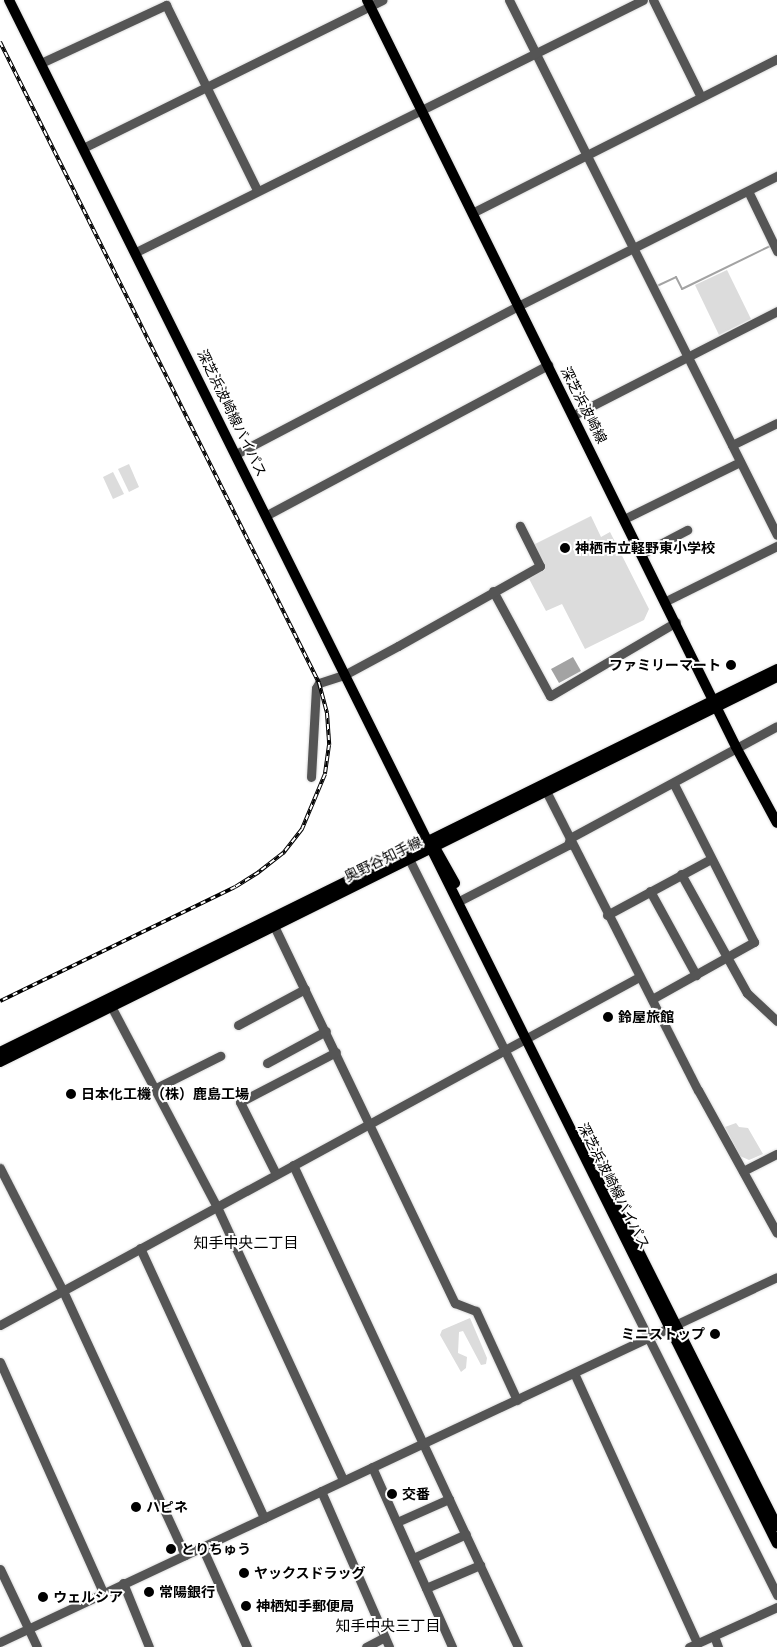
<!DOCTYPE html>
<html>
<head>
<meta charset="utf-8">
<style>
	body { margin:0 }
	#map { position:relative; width:777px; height:1647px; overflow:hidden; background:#fff; font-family:Cabin,"Noto Sans JP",sans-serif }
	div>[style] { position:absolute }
	.green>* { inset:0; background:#dcdcdc }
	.water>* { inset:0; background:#a3a3a3 }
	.stream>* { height:2px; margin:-1px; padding:0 1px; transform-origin:1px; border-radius:1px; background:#a3a3a3 }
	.roads { filter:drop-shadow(0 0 1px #dbdbdb) drop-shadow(0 0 1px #dbdbdb) }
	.minor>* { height:9px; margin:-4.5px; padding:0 4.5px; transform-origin:4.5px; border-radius:4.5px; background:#555 }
	.major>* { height:10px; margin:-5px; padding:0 5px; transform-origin:5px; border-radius:5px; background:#000 }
	.rail>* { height:4px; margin-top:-2px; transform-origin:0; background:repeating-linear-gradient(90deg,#fff 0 5.5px,#000 0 11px); box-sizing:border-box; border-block:1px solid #000 }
	.dots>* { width:14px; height:14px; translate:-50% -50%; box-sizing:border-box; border:2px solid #fff; border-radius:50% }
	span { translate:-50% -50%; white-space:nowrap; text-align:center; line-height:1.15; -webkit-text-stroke:4px #fff; paint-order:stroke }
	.street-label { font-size:14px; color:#000 }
	.poi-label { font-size:14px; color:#000; font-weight:700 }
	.left { translate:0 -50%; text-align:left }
	.right { translate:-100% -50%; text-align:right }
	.neighbourhood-label { font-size:15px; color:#000 }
</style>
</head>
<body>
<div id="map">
	<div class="green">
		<i style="clip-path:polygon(727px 270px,751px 319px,719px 335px,695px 285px)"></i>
		<i style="clip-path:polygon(129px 464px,139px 487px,129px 492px,118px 469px)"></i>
		<i style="clip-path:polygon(113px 472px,124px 494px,113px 499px,103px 477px)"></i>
		<i style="clip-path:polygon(591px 516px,601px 537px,610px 532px,649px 609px,644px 620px,585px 649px,562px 604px,546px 611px,527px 575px,544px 567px,533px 545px)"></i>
		<i style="clip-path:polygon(736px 1123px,739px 1127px,748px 1128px,763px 1154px,749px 1160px,740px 1156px,725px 1127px)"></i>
		<i style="clip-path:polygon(470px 1318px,487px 1358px,486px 1364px,481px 1365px,463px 1331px,459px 1332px,458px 1353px,467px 1357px,466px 1368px,461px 1372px,440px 1335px,442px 1330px)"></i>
	</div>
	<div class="water">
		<i style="clip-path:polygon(573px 657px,581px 671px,559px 683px,551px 669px)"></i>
	</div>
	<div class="stream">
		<i style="left:657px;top:286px;width:21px;rotate:-25deg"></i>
		<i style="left:676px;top:277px;width:13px;rotate:63deg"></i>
		<i style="left:682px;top:289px;width:98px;rotate:-26deg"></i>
	</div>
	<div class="roads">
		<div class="minor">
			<i style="left:509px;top:0;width:598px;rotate:63.39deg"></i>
			<i style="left:653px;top:0;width:108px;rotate:63.7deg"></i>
			<i style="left:41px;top:63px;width:138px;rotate:-24.9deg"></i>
			<i style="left:166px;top:5px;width:206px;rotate:63.8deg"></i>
			<i style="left:83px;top:148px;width:334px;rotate:-26.3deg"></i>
			<i style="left:748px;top:191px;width:67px;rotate:64.2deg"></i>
			<i style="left:472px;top:213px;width:342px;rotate:-26.8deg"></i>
			<i style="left:136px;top:252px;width:566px;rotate:-26.43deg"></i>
			<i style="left:574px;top:415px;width:228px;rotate:-27.1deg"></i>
			<i style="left:732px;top:445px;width:50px;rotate:-26.1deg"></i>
			<i style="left:236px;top:454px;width:318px;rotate:-27.7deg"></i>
			<i style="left:518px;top:306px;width:290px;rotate:-26.7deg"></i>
			<i style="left:267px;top:515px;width:319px;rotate:-28.1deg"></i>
			<i style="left:626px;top:518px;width:127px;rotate:-26.2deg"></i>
			<i style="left:643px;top:553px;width:50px;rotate:-27.6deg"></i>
			<i style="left:493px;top:591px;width:119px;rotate:61.5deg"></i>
			<i style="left:550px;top:696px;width:146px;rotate:-30.4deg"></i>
			<i style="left:666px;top:601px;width:124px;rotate:-26.4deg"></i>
			<i style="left:311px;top:777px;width:89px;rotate:-86.8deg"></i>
			<i style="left:316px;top:688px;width:6px;rotate:-59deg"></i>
			<i style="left:319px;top:683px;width:28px;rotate:-18deg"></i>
			<i style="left:346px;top:674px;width:59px;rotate:-28.3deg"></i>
			<i style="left:398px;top:646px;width:163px;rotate:-29.4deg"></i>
			<i style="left:540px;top:566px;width:45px;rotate:-116.6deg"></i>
			<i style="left:546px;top:791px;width:335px;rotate:63.1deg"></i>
			<i style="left:698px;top:1090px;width:163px;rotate:61.1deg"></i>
			<i style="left:410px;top:861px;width:821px;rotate:63.43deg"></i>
			<i style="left:681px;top:874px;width:136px;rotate:61deg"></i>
			<i style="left:747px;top:993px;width:41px;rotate:43deg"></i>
			<i style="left:650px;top:891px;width:96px;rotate:61.3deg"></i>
			<i style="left:463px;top:899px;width:118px;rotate:-27.2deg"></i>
			<i style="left:568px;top:845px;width:7px;rotate:-74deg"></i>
			<i style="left:570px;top:838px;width:235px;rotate:-28.4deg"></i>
			<i style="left:607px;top:915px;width:118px;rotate:-28.3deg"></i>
			<i style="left:275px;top:928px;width:416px;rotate:64.4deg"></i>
			<i style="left:455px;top:1303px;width:22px;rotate:21deg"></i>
			<i style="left:476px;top:1311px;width:98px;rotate:65.3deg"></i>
			<i style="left:652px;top:999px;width:117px;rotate:-29.2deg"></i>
			<i style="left:754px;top:942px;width:177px;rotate:-116.9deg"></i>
			<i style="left:112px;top:1008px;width:225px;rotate:62.2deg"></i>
			<i style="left:217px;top:1207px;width:301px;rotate:65.2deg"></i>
			<i style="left:238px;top:1025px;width:76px;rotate:-28.2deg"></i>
			<i style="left:267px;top:1063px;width:67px;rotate:-28.5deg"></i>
			<i style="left:156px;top:1088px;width:72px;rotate:-26.6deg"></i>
			<i style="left:293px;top:1165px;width:532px;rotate:64.98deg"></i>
			<i style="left:0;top:1168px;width:138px;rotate:62.9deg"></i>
			<i style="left:63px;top:1291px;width:291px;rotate:65.2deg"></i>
			<i style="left:743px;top:1171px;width:38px;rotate:-27deg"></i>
			<i style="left:276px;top:1174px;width:80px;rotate:-116.6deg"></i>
			<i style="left:240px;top:1102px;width:108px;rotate:-27.5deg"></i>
			<i style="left:140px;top:1248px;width:297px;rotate:65.3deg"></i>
			<i style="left:0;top:1325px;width:728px;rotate:-28.57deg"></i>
			<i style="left:0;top:1362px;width:252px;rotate:65.9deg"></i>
			<i style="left:574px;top:1373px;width:297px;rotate:65.5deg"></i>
			<i style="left:372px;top:1467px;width:197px;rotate:66deg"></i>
			<i style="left:321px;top:1491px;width:170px;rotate:66.4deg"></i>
			<i style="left:397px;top:1522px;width:57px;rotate:-23.9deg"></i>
			<i style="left:202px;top:1547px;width:110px;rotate:65.8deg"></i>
			<i style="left:413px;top:1558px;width:58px;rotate:-24.4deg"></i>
			<i style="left:0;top:1569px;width:86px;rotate:64.6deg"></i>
			<i style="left:123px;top:1583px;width:69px;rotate:67.9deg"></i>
			<i style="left:426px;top:1588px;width:59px;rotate:-23.1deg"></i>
			<i style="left:714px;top:1636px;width:12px;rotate:70deg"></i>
			<i style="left:0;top:1642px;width:858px;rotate:-25.16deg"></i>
			<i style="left:366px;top:1647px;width:21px;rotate:-28deg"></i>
			<i style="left:689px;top:1647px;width:97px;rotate:-24.4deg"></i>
		</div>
		<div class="major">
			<i style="left:9px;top:0;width:1724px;rotate:63.55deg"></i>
			<i style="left:367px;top:0;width:833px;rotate:63.71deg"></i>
			<i style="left:736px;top:747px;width:86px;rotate:61.7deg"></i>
			<i style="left:433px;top:844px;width:45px;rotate:60.6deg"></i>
			<i style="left:0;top:1052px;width:866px;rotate:-26.24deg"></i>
			<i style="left:0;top:1062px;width:867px;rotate:-26.36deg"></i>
			<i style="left:585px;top:1144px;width:428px;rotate:63.3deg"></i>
		</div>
	</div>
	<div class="rail">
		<i style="left:0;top:42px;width:716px;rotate:63.54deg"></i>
		<i style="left:319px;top:683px;width:31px;rotate:75deg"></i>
		<i style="left:327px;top:713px;width:32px;rotate:86deg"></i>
		<i style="left:329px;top:745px;width:29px;rotate:98deg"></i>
		<i style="left:325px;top:774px;width:60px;rotate:112.7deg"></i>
		<i style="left:302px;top:829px;width:31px;rotate:128deg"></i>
		<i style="left:283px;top:853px;width:31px;rotate:142deg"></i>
		<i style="left:259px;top:872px;width:28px;rotate:148deg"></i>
		<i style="left:235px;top:887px;width:261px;rotate:154.1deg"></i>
	</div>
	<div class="dots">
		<i style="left:565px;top:548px;background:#000"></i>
		<i style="left:731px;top:665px;background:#000"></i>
		<i style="left:608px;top:1017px;background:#000"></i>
		<i style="left:71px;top:1094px;background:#000"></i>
		<i style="left:715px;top:1334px;background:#000"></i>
		<i style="left:392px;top:1494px;background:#000"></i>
		<i style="left:136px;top:1507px;background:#000"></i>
		<i style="left:171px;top:1549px;background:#000"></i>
		<i style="left:244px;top:1573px;background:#000"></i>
		<i style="left:149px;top:1592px;background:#000"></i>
		<i style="left:43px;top:1597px;background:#000"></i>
		<i style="left:246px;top:1606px;background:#000"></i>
	</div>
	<div class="street-label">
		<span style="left:584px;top:405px;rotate:63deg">深芝浜波崎線</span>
		<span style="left:232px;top:413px;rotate:64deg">深芝浜波崎線バイパス</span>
		<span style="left:383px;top:859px;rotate:-26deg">奥野谷知手線</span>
		<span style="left:614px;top:1186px;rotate:63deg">深芝浜波崎線バイパス</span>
	</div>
	<div class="poi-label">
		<span class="left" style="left:575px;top:548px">神栖市立軽野東小学校</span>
		<span class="right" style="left:721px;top:665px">ファミリーマート</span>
		<span class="left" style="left:618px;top:1017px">鈴屋旅館</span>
		<span class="left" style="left:81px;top:1094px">日本化工機（株）鹿島工場</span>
		<span class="right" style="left:705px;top:1334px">ミニストップ</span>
		<span class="left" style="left:402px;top:1494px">交番</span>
		<span class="left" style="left:146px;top:1507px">ハピネ</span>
		<span class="left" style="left:181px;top:1549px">とりちゅう</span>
		<span class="left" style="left:254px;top:1573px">ヤックスドラッグ</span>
		<span class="left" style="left:159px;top:1592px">常陽銀行</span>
		<span class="left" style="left:53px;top:1597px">ウェルシア</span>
		<span class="left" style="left:256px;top:1606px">神栖知手郵便局</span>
	</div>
	<div class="neighbourhood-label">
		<span style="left:246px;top:1244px">知手中央二丁目</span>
		<span style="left:388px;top:1627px">知手中央三丁目</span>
	</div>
</div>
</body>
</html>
